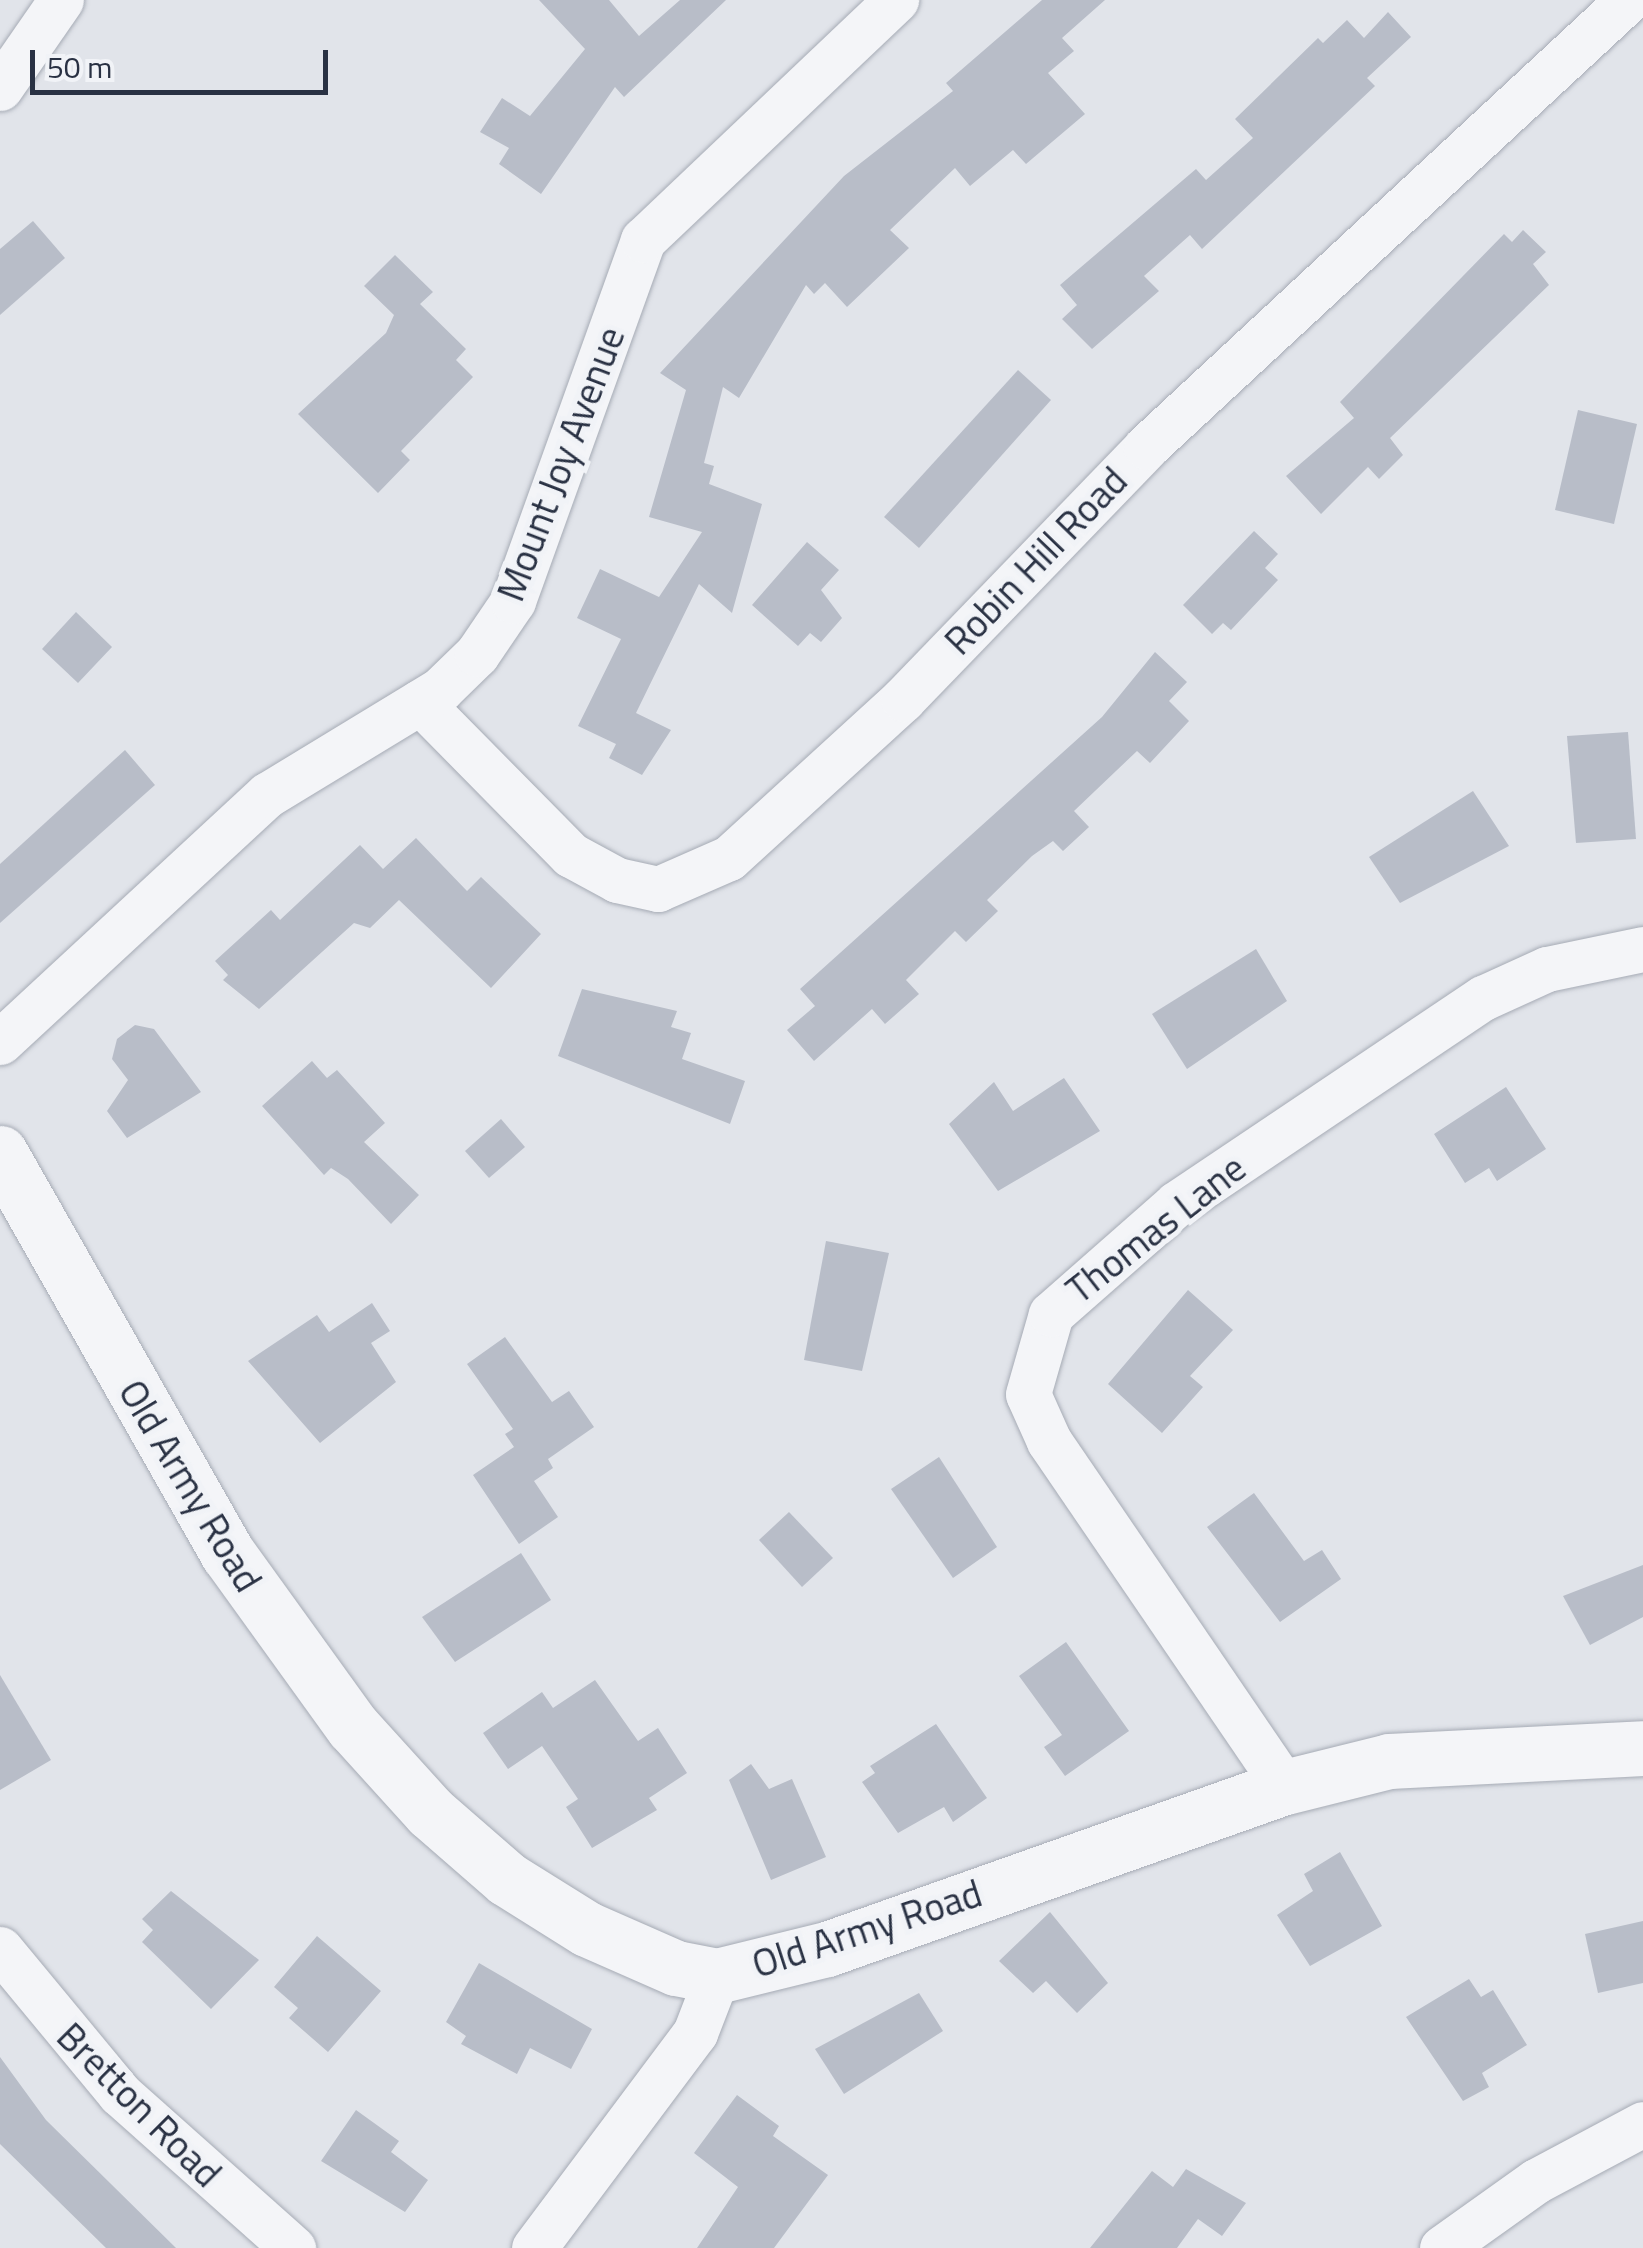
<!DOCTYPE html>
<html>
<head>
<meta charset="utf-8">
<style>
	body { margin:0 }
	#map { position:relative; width:1643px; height:2248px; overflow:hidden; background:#e1e4ea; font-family:"Titillium Web",sans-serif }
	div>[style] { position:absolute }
	.building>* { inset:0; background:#b8bdc8 }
	.roads { filter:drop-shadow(0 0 2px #a6abb5) drop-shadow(0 0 2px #a6abb5) }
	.minor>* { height:45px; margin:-22.5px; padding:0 22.5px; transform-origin:22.5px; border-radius:22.5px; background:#f4f5f8 }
	.tertiary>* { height:55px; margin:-27.5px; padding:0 27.5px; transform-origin:27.5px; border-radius:27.5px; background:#f4f5f8 }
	span { translate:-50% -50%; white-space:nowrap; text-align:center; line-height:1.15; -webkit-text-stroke:10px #f1f3f7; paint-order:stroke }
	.street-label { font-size:38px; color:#293143 }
	.scale { position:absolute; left:30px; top:50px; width:298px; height:45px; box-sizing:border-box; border:5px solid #293143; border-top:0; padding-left:12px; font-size:30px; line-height:35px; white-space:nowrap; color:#293143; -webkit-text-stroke:8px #f1f3f7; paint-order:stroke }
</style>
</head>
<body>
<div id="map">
	<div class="building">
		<i style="clip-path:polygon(539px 0,609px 0,639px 36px,680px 0,726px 0,624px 97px,615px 87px,541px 194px,499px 164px,509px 148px,480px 132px,502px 98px,530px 116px,585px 49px)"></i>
		<i style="clip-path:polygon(1042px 0,1105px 0,1062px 38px,1074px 51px,1048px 73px,1085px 114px,1026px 164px,1013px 150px,970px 186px,955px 168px,890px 230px,909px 248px,847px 307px,825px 283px,814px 294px,806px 285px,739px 398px,723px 387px,704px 463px,714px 466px,709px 484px,762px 504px,732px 613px,699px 584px,636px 713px,671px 730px,642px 775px,609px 758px,616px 744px,578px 726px,621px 639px,577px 618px,600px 569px,659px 597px,702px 532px,649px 517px,686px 390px,660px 373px,844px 176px,953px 91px,946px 83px)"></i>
		<i style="clip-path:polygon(1388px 12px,1411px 37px,1367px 78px,1375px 86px,1202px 249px,1190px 235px,1144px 276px,1159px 291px,1092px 349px,1062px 319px,1077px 305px,1060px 285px,1196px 169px,1206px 180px,1253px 138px,1235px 119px,1318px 38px,1323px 43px,1347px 20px,1364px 38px)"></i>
		<i style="clip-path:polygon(33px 221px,65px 258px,0 315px,0 249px)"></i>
		<i style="clip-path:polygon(1523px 230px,1546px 252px,1533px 264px,1549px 285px,1390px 438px,1403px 455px,1379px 479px,1368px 467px,1321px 514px,1286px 476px,1354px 418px,1340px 402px,1380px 361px,1504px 234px,1512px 242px)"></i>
		<i style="clip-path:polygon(395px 255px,433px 292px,420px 304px,466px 349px,456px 360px,473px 377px,401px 451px,410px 460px,378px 493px,298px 414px,386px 333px,394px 315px,364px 286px)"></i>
		<i style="clip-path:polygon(1018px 370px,1051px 400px,919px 548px,884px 517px)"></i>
		<i style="clip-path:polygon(1578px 410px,1637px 424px,1614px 524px,1555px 510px)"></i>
		<i style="clip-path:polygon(1254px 531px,1278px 554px,1265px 568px,1278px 580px,1231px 630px,1223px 623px,1212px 634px,1183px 605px)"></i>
		<i style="clip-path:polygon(807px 542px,839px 570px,821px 590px,842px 618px,821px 642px,810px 633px,798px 646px,752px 605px)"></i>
		<i style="clip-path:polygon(76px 612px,112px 647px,78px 683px,42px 649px)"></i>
		<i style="clip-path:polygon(1155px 652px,1187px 682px,1169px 701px,1189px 721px,1150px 763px,1137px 751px,1074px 811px,1089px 827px,1063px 851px,1053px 841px,1032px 856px,987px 900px,998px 911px,966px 942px,955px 931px,906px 980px,919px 994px,885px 1024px,872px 1009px,814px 1061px,787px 1030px,815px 1006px,800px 989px,1102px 717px)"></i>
		<i style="clip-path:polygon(1628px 732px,1636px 839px,1576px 843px,1567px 736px)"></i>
		<i style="clip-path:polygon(125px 750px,155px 785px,0 923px,0 864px)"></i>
		<i style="clip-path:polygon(1473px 791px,1509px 846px,1400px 903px,1369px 857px)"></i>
		<i style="clip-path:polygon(416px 838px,467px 891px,481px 877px,541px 934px,491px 988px,399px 900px,370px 928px,354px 923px,259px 1009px,223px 980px,228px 975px,215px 961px,271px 910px,280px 920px,360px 845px,383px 869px)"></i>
		<i style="clip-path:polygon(1256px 949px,1287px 1001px,1187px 1069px,1152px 1014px)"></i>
		<i style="clip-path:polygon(582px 989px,677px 1011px,671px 1027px,691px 1033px,682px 1059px,745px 1081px,730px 1124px,558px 1056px)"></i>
		<i style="clip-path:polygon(135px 1025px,154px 1029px,201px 1092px,127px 1138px,107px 1111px,128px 1080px,112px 1059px,117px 1039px)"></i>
		<i style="clip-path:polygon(312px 1061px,327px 1078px,337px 1070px,385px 1123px,364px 1142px,419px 1195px,391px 1224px,348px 1179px,331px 1168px,324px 1175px,262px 1106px)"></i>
		<i style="clip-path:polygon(1064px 1078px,1100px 1131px,998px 1191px,949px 1124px,994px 1082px,1013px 1111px)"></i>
		<i style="clip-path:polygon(1506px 1087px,1546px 1149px,1497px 1181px,1489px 1168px,1465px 1183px,1434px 1134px)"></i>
		<i style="clip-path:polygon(501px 1119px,525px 1147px,489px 1178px,465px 1151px)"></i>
		<i style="clip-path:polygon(826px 1241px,889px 1253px,862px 1371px,804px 1360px)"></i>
		<i style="clip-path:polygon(1188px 1290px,1233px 1330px,1190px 1376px,1203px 1387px,1162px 1433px,1108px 1384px)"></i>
		<i style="clip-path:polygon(372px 1303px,390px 1331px,371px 1343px,396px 1382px,320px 1443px,248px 1361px,317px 1315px,329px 1332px)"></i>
		<i style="clip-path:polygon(505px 1337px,552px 1402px,569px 1391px,594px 1427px,548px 1459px,553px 1468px,534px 1481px,558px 1517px,519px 1544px,473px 1475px,514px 1447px,505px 1434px,513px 1429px,467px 1364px)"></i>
		<i style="clip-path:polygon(939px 1457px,997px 1547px,953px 1578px,891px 1489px)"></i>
		<i style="clip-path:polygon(1254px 1493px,1304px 1561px,1322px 1550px,1341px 1579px,1280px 1622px,1207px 1527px)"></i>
		<i style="clip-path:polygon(789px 1512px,833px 1558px,802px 1587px,759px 1540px)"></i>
		<i style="clip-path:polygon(521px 1553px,551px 1600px,455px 1662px,422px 1617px)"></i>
		<i style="clip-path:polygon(1643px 1565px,1643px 1617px,1590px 1645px,1563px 1596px)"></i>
		<i style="clip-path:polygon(1066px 1642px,1129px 1731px,1065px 1776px,1044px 1747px,1062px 1735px,1019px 1676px)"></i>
		<i style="clip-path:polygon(0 1675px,51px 1760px,0 1790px)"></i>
		<i style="clip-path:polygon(595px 1680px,638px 1741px,658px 1728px,687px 1773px,649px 1798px,657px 1810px,592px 1848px,566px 1807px,578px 1799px,542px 1746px,508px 1769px,483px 1733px,542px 1692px,553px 1708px)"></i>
		<i style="clip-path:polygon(936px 1724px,987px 1798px,953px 1822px,944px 1807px,898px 1833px,862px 1782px,875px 1773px,870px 1766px)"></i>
		<i style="clip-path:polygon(751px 1764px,769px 1789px,792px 1779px,826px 1857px,771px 1880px,729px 1780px)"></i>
		<i style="clip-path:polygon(1340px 1852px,1382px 1926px,1310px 1966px,1277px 1915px,1313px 1891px,1304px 1874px)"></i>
		<i style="clip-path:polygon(171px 1891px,259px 1960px,211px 2009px,142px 1942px,153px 1930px,142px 1919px)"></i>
		<i style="clip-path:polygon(1050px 1912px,1108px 1983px,1077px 2013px,1046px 1981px,1033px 1993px,999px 1961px)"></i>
		<i style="clip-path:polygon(1643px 1921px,1643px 1983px,1598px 1993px,1585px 1934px)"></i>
		<i style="clip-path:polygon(317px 1936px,381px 1991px,328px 2052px,289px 2018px,298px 2008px,274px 1987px)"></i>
		<i style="clip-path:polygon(479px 1963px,592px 2029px,571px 2069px,530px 2048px,517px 2074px,461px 2044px,466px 2036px,446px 2022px)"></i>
		<i style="clip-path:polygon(1469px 1979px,1481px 1997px,1493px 1990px,1527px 2045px,1482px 2073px,1489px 2087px,1463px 2101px,1406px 2017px)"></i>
		<i style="clip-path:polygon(919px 1993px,943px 2031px,844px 2094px,815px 2049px)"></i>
		<i style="clip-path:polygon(0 2057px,46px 2120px,176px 2248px,106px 2248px,0 2144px)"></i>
		<i style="clip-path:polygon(737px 2095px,779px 2126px,773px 2136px,828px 2175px,774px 2248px,697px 2248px,738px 2187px,694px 2153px)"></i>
		<i style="clip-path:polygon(356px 2110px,399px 2141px,391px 2152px,428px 2180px,405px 2212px,321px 2161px)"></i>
		<i style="clip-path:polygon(1186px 2169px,1246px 2203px,1222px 2236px,1198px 2219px,1177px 2248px,1090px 2248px,1152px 2171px,1173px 2187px)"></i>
	</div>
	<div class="roads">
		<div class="minor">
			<i style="left:0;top:88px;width:107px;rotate:-55.3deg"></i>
			<i style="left:420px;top:702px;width:215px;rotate:45.4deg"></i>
			<i style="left:571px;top:855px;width:52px;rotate:28.5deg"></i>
			<i style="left:617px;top:880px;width:42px;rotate:12.4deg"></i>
			<i style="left:658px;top:889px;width:77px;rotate:-23.6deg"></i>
			<i style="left:729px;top:858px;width:236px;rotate:-42.4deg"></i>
			<i style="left:903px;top:699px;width:350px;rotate:-46deg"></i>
			<i style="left:1146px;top:447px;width:657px;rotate:-42.84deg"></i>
			<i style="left:0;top:1042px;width:364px;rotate:-42.8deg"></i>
			<i style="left:267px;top:795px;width:204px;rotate:-31.3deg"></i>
			<i style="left:441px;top:689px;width:50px;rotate:-44.2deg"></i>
			<i style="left:477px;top:654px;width:64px;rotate:-55.8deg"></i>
			<i style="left:513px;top:601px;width:384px;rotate:-70.2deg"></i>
			<i style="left:643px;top:240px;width:349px;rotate:-43.5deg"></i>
			<i style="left:1285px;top:1787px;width:419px;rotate:-124.3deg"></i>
			<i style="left:1049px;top:1441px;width:51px;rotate:-114.1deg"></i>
			<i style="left:1028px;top:1394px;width:83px;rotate:-74deg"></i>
			<i style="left:1051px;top:1314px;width:167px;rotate:-41.3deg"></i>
			<i style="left:1176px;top:1204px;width:370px;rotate:-33.9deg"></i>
			<i style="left:1483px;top:998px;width:70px;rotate:-24.4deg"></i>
			<i style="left:1547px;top:969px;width:98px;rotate:-11.8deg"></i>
			<i style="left:0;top:1949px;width:188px;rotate:50.4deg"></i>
			<i style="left:120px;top:2094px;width:232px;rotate:41.7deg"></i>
			<i style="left:534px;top:2248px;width:269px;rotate:-53.2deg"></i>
			<i style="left:695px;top:2033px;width:61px;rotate:-68.9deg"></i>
			<i style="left:1442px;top:2248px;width:115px;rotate:-35.5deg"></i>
			<i style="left:1536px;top:2181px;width:121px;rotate:-28deg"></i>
		</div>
		<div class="tertiary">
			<i style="left:0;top:1153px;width:461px;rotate:60.4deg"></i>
			<i style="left:228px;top:1554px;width:213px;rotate:54.2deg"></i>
			<i style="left:353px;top:1727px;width:115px;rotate:47.8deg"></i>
			<i style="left:430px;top:1812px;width:102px;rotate:41deg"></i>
			<i style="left:507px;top:1879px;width:94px;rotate:32deg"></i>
			<i style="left:587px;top:1929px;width:97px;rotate:23.7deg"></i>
			<i style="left:676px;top:1968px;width:42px;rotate:11deg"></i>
			<i style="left:717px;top:1976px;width:113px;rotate:-13.8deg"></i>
			<i style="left:827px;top:1949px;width:486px;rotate:-19.5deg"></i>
			<i style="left:1285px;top:1787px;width:107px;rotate:-14deg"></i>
			<i style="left:1389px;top:1761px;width:254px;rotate:-2.9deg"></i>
		</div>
	</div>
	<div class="street-label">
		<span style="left:561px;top:464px;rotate:-69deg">Mount Joy Avenue</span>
		<span style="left:1036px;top:561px;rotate:-46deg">Robin Hill Road</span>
		<span style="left:1156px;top:1229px;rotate:-38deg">Thomas Lane</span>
		<span style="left:190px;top:1486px;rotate:59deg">Old Army Road</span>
		<span style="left:867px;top:1929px;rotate:-18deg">Old Army Road</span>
		<span style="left:139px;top:2105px;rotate:45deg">Bretton Road</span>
	</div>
	<div class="scale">50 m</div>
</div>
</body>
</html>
